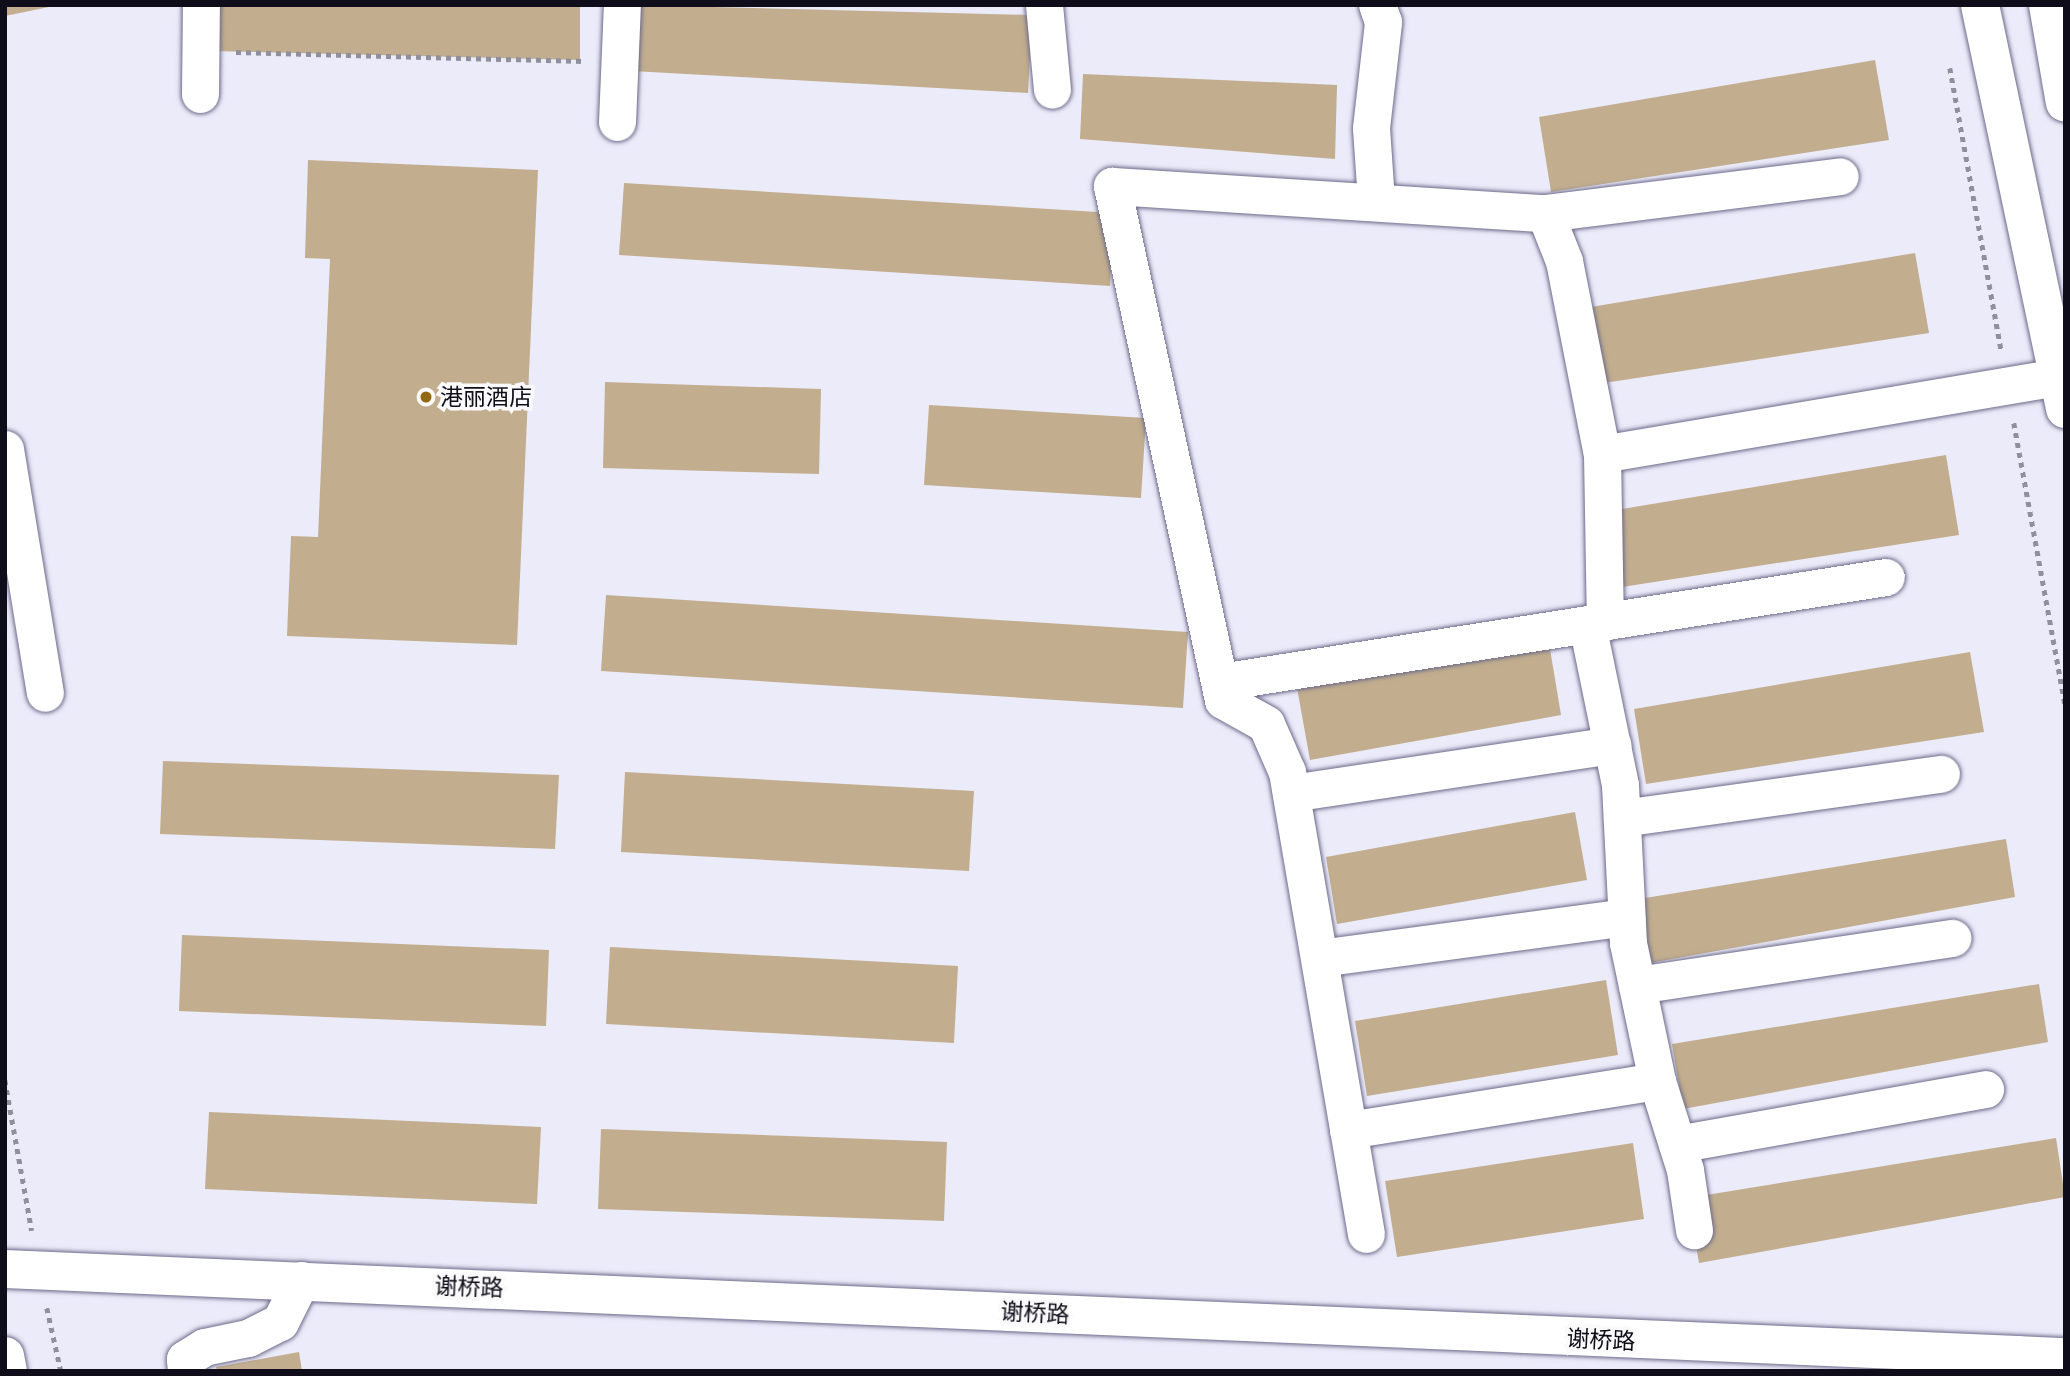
<!DOCTYPE html>
<html>
<head>
<meta charset="utf-8">
<style>
	body { margin:0 }
	#map { position:relative; width:2070px; height:1376px; overflow:hidden; background:#ebebfa; font-family:Cabin,"Noto Sans SC",sans-serif }
	div>[style] { position:absolute }
	.building>* { inset:0; background:#c2ae8e }
	.path>* { height:4.5px; margin-top:-2.25px; transform-origin:0; background:repeating-linear-gradient(90deg,#90909d 0 5px,transparent 0 10px) }
	.roads { filter:drop-shadow(0 0 2px #6c6a8a) drop-shadow(0 0 2px #6c6a8a) }
	.street>* { height:37px; margin:-18.5px; padding:0 18.5px; transform-origin:18.5px; border-radius:18.5px; background:#fff }
	.secondary>* { height:38px; margin:-19px; padding:0 19px; transform-origin:19px; border-radius:19px; background:#fff }
	.primary>* { height:38px; margin:-19px; padding:0 19px; transform-origin:19px; border-radius:19px; background:#fff }
	.dots>* { width:19px; height:19px; translate:-50% -50%; box-sizing:border-box; border:4px solid #fafafa; border-radius:50% }
	span { translate:-50% -50%; white-space:nowrap; text-align:center; line-height:1.15; -webkit-text-stroke:7px #fafafa; paint-order:stroke }
	.poi-label { font-size:23px; color:#0e0d19 }
	.left { translate:0 -50%; text-align:left }
	.street-label { font-size:23px; color:#0e0d19 }
	.frame { position:absolute; inset:0; border:7px solid #0e0d19; pointer-events:none }
</style>
</head>
<body>
<div id="map">
	<div class="building">
		<i style="clip-path:polygon(5px 5px,54px 5px,54px 6px,5px 16px)"></i>
		<i style="clip-path:polygon(213px 5px,580px 5px,580px 60px,211px 51px)"></i>
		<i style="clip-path:polygon(635px 5px,1032px 15px,1028px 93px,632px 71px)"></i>
		<i style="clip-path:polygon(1875px 60px,1889px 140px,1551px 192px,1539px 117px)"></i>
		<i style="clip-path:polygon(1083px 74px,1337px 85px,1335px 159px,1080px 139px)"></i>
		<i style="clip-path:polygon(308px 160px,538px 170px,517px 645px,287px 636px,291px 536px,318px 537px,330px 259px,305px 258px)"></i>
		<i style="clip-path:polygon(624px 183px,1114px 213px,1110px 286px,619px 255px)"></i>
		<i style="clip-path:polygon(1915px 253px,1929px 333px,1591px 385px,1579px 309px)"></i>
		<i style="clip-path:polygon(605px 382px,821px 389px,819px 474px,603px 468px)"></i>
		<i style="clip-path:polygon(929px 405px,1146px 418px,1141px 498px,924px 485px)"></i>
		<i style="clip-path:polygon(1946px 455px,1959px 535px,1622px 587px,1610px 511px)"></i>
		<i style="clip-path:polygon(606px 595px,1188px 632px,1183px 708px,601px 671px)"></i>
		<i style="clip-path:polygon(1549px 643px,1561px 715px,1310px 760px,1297px 688px)"></i>
		<i style="clip-path:polygon(1970px 652px,1984px 732px,1646px 784px,1634px 709px)"></i>
		<i style="clip-path:polygon(163px 761px,559px 775px,555px 849px,160px 834px)"></i>
		<i style="clip-path:polygon(625px 772px,974px 791px,969px 871px,621px 852px)"></i>
		<i style="clip-path:polygon(1575px 812px,1587px 880px,1337px 924px,1326px 857px)"></i>
		<i style="clip-path:polygon(2006px 839px,2015px 897px,1650px 963px,1639px 899px)"></i>
		<i style="clip-path:polygon(182px 935px,549px 950px,546px 1026px,179px 1011px)"></i>
		<i style="clip-path:polygon(610px 947px,958px 966px,954px 1043px,606px 1024px)"></i>
		<i style="clip-path:polygon(1606px 980px,1618px 1055px,1367px 1096px,1355px 1021px)"></i>
		<i style="clip-path:polygon(2039px 984px,2048px 1042px,1683px 1109px,1672px 1044px)"></i>
		<i style="clip-path:polygon(209px 1112px,541px 1127px,537px 1204px,205px 1189px)"></i>
		<i style="clip-path:polygon(601px 1129px,947px 1142px,944px 1221px,598px 1209px)"></i>
		<i style="clip-path:polygon(2056px 1138px,2065px 1197px,1699px 1263px,1688px 1198px)"></i>
		<i style="clip-path:polygon(1633px 1143px,1644px 1219px,1397px 1257px,1385px 1181px)"></i>
		<i style="clip-path:polygon(299px 1352px,302px 1371px,217px 1371px,216px 1367px)"></i>
	</div>
	<div class="path">
		<i style="left:236px;top:52px;width:348px;rotate:1.5deg"></i>
		<i style="left:1950px;top:68px;width:286px;rotate:79.7deg"></i>
		<i style="left:2014px;top:423px;width:286px;rotate:79.7deg"></i>
		<i style="left:5px;top:1080px;width:153px;rotate:79.9deg"></i>
		<i style="left:47px;top:1308px;width:65px;rotate:77.5deg"></i>
	</div>
	<div class="roads">
		<div class="street">
			<i style="left:1044px;top:5px;width:85px;rotate:84.6deg"></i>
			<i style="left:200px;top:94px;width:89px;rotate:-89.4deg"></i>
			<i style="left:617px;top:122px;width:117px;rotate:-87.6deg"></i>
			<i style="left:1376px;top:201px;width:73px;rotate:-93.9deg"></i>
			<i style="left:1371px;top:128px;width:107px;rotate:-83.5deg"></i>
			<i style="left:1383px;top:22px;width:18px;rotate:-109deg"></i>
			<i style="left:1545px;top:213px;width:297px;rotate:-7.1deg"></i>
			<i style="left:5px;top:449px;width:247px;rotate:80.7deg"></i>
			<i style="left:1602px;top:454px;width:463px;rotate:-9.6deg"></i>
			<i style="left:1587px;top:624px;width:164px;rotate:78.4deg"></i>
			<i style="left:1620px;top:785px;width:158px;rotate:87.1deg"></i>
			<i style="left:1628px;top:943px;width:141px;rotate:78.1deg"></i>
			<i style="left:1657px;top:1081px;width:93px;rotate:72.5deg"></i>
			<i style="left:1685px;top:1170px;width:61px;rotate:81.5deg"></i>
			<i style="left:1220px;top:682px;width:674px;rotate:-8.96deg"></i>
			<i style="left:1291px;top:793px;width:325px;rotate:-8.5deg"></i>
			<i style="left:1622px;top:818px;width:322px;rotate:-7.9deg"></i>
			<i style="left:1320px;top:958px;width:309px;rotate:-7.6deg"></i>
			<i style="left:1637px;top:985px;width:319px;rotate:-8.5deg"></i>
			<i style="left:1348px;top:1130px;width:313px;rotate:-9deg"></i>
			<i style="left:1677px;top:1144px;width:313px;rotate:-10.1deg"></i>
			<i style="left:1366px;top:1234px;width:469px;rotate:-99.7deg"></i>
			<i style="left:1287px;top:772px;width:52px;rotate:-113.6deg"></i>
			<i style="left:1266px;top:724px;width:49px;rotate:-150.8deg"></i>
			<i style="left:1223px;top:700px;width:526px;rotate:-102.19deg"></i>
			<i style="left:1112px;top:186px;width:434px;rotate:3.6deg"></i>
			<i style="left:1545px;top:213px;width:52px;rotate:68.4deg"></i>
			<i style="left:1564px;top:261px;width:197px;rotate:78.9deg"></i>
			<i style="left:1602px;top:454px;width:168px;rotate:89deg"></i>
			<i style="left:186px;top:1371px;width:12px;rotate:-95deg"></i>
			<i style="left:185px;top:1359px;width:22px;rotate:-32deg"></i>
			<i style="left:204px;top:1347px;width:45px;rotate:-11.6deg"></i>
			<i style="left:248px;top:1338px;width:36px;rotate:-27deg"></i>
			<i style="left:280px;top:1322px;width:47px;rotate:-63.4deg"></i>
		</div>
		<div class="secondary">
			<i style="left:1980px;top:5px;width:413px;rotate:78.1deg"></i>
			<i style="left:2048px;top:5px;width:99px;rotate:80.2deg"></i>
			<i style="left:5px;top:1269px;width:2062px;rotate:2.45deg"></i>
		</div>
		<div class="primary">
			<i style="left:5px;top:1356px;width:15px;rotate:79deg"></i>
		</div>
	</div>
	<div class="dots">
		<i style="left:426px;top:397px;background:#936813"></i>
	</div>
	<div class="poi-label">
		<span class="left" style="left:440px;top:397px">港丽酒店</span>
	</div>
	<div class="street-label">
		<span style="left:469px;top:1287px;rotate:2deg">谢桥路</span>
		<span style="left:1035px;top:1313px;rotate:3deg">谢桥路</span>
		<span style="left:1601px;top:1340px;rotate:3deg">谢桥路</span>
	</div>
	<div class="frame"></div>
</div>
</body>
</html>
